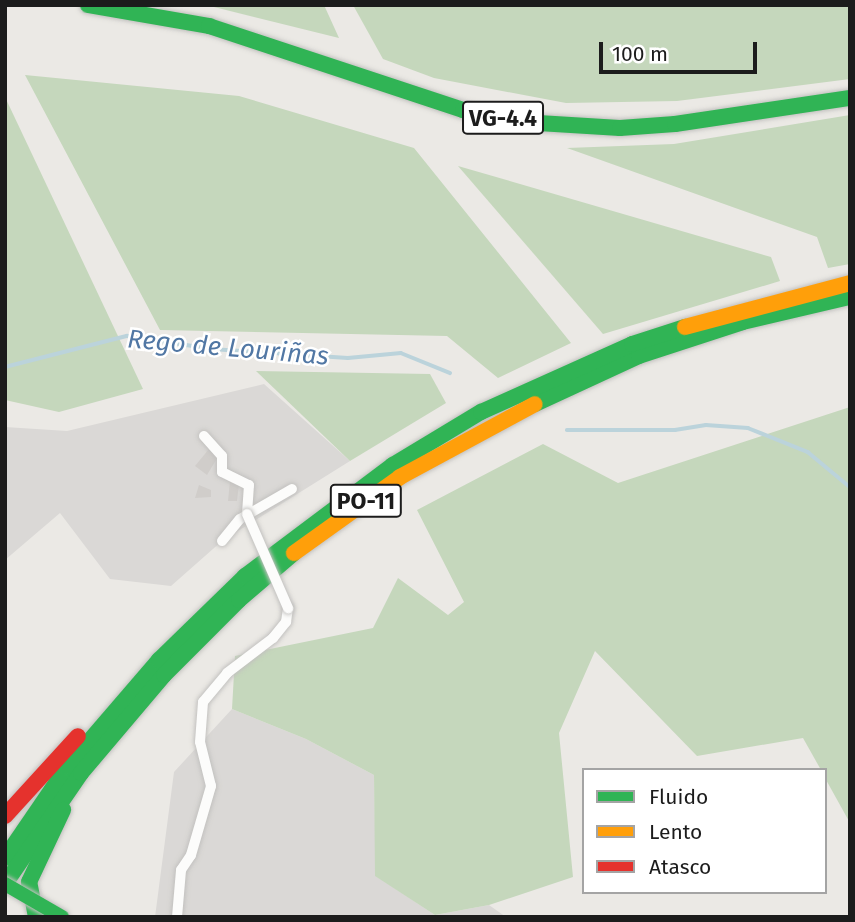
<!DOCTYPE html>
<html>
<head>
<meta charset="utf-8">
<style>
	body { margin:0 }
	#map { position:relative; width:855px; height:922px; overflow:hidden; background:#ebe9e5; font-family:"Fira Sans",sans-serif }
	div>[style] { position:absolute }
	.residential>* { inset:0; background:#dad8d6 }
	.forest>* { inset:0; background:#c5d7bc }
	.stream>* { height:3.5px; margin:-1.75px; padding:0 1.75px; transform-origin:1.75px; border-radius:1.75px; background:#bbd3db }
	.building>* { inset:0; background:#d0cdca }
	.roads { filter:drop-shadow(0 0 2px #c2c1bf) drop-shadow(0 0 2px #c2c1bf) }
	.street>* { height:10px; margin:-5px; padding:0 5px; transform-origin:5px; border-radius:5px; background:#fcfcfb }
	.fast>* { height:16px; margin:-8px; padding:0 8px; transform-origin:8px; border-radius:8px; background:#30b455 }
	.slow>* { height:16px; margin:-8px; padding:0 8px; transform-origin:8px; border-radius:8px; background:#ff9f0a }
	.jam>* { height:16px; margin:-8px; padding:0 8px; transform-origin:8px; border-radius:8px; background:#e5322d }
	.bridges { filter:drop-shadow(0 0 2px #c2c1bf) drop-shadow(0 0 2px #c2c1bf) }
	.street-bridge>* { height:10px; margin:-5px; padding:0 5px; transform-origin:5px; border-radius:5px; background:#fcfcfb }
	.fast-bridge>* { height:14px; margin:-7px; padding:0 7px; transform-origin:7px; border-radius:7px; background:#30b455 }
	span { translate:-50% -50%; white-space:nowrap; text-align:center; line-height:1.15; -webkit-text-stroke:5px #fff; paint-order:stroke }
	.shield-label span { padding:2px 5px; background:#fff; border:2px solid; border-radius:5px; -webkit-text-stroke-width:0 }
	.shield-label { font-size:23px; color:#1c1c1c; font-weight:700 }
	.water-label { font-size:26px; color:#5177a4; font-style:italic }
	.frame { position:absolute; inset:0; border:7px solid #1c1c1c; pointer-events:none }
	.legend { position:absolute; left:582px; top:768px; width:245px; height:126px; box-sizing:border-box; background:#fff; border:2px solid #a4a4a4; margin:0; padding:9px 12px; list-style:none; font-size:21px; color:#1c1c1c }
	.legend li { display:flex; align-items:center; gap:14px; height:35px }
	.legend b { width:35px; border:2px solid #a4a4a4 }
	.scale { position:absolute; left:599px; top:42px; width:158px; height:32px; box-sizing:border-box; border:4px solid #1c1c1c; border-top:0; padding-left:9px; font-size:21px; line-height:24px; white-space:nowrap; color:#1c1c1c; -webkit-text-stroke:5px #fff; paint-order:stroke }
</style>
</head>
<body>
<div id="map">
	<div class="residential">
		<i style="clip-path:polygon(264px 384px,350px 461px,222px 541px,171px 586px,110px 579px,60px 513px,5px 560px,5px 427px,67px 431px)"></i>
		<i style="clip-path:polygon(232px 709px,306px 739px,374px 775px,376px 876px,435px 915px,489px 905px,506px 917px,155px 917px,174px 772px)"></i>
	</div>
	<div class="forest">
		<i style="clip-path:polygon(206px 5px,324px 5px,339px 38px)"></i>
		<i style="clip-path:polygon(353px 5px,850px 5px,850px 79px,677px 101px,566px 103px,434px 78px,383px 59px)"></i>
		<i style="clip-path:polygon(25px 75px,239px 96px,414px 148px,571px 343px,498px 378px,447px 336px,160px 330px)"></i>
		<i style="clip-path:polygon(5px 97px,143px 389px,59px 412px,5px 400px)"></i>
		<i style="clip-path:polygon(850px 115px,850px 264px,828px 268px,817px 237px,567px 148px,674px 144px)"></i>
		<i style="clip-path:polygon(458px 166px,771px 257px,780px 281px,603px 334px)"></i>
		<i style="clip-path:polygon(256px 371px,430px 374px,446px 403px,350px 461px)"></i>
		<i style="clip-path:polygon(850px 407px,850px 823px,825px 778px,825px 770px,821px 770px,803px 738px,697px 756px,595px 651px,559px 733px,573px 877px,489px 905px,435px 915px,375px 876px,374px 775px,306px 739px,232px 709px,235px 656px,373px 628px,398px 578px,448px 615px,464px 602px,417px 510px,543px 444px,618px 483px)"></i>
	</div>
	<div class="stream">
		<i style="left:5px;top:367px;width:126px;rotate:-14.3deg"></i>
		<i style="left:127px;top:336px;width:86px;rotate:8.7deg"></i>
		<i style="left:212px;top:349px;width:136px;rotate:3.8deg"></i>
		<i style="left:348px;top:358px;width:53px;rotate:-5.4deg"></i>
		<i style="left:401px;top:353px;width:53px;rotate:22.2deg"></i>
		<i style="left:567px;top:430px;width:108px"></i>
		<i style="left:675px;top:430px;width:31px;rotate:-9deg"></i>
		<i style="left:706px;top:425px;width:42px;rotate:4.1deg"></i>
		<i style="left:748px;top:428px;width:65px;rotate:21.8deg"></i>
		<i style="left:808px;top:452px;width:55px;rotate:39.8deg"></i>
	</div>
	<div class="building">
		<i style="clip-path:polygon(209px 449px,219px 455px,207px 475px,195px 466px)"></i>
		<i style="clip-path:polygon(230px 481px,239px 484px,237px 501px,228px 501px)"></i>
		<i style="clip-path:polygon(199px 485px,211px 490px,211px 497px,195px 498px)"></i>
	</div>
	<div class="roads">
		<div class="street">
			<i style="left:204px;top:436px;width:27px;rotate:48deg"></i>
			<i style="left:222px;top:456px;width:16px;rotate:90deg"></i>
			<i style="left:222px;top:472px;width:30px;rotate:26deg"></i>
			<i style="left:249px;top:485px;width:29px;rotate:94deg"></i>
			<i style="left:222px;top:541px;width:28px;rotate:-51deg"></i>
			<i style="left:240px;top:519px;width:60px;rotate:-30deg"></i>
			<i style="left:177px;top:917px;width:47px;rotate:-85.1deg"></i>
			<i style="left:181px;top:870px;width:18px;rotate:-56deg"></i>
			<i style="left:191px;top:855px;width:72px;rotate:-73.8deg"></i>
			<i style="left:211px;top:786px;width:45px;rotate:-104deg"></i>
			<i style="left:200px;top:742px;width:40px;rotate:-85.7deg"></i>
			<i style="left:203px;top:702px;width:38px;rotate:-50deg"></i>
			<i style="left:227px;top:673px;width:58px;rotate:-37.3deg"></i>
			<i style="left:273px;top:638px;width:21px;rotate:-51deg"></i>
			<i style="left:286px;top:622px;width:14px;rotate:-82deg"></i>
		</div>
		<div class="fast">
			<i style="left:88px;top:5px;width:123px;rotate:9.8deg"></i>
			<i style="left:209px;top:26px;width:268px;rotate:18.3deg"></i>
			<i style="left:463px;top:110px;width:60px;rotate:11.5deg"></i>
			<i style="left:522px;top:122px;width:98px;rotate:3.5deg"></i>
			<i style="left:620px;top:128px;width:55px;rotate:-4.2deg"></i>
			<i style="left:675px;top:124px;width:177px;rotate:-8.5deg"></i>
			<i style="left:535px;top:404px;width:115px;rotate:-24.8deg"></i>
			<i style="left:639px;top:356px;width:109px;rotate:-18.1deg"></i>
			<i style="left:743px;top:322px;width:110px;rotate:-13.2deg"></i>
			<i style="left:5px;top:858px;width:110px;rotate:-55.7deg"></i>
			<i style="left:67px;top:767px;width:141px;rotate:-49.3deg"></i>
			<i style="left:159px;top:660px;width:120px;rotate:-44.3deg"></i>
			<i style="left:245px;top:576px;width:185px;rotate:-36.9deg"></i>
			<i style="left:393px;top:465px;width:103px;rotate:-31.1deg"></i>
			<i style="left:481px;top:412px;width:166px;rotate:-24.2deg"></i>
			<i style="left:632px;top:344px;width:56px;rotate:-17.8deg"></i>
			<i style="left:5px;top:884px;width:135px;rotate:-55.6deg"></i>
			<i style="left:81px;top:773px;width:128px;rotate:-49.7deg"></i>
			<i style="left:164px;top:675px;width:106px;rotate:-45deg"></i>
			<i style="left:239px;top:600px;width:72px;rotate:-40.5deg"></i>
			<i style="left:36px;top:917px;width:36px;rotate:-101deg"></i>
			<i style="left:29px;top:882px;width:80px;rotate:-64.7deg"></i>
		</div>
		<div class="slow">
			<i style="left:685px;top:327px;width:171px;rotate:-14.9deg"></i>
			<i style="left:294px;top:553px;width:130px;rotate:-35.6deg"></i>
			<i style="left:400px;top:477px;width:153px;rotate:-28.4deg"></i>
		</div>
		<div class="jam">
			<i style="left:5px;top:816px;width:108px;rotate:-47.6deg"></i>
		</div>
	</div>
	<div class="bridges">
		<div class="street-bridge">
			<i style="left:247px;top:514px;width:103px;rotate:66.4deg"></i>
		</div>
		<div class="fast-bridge">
			<i style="left:5px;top:884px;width:66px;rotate:30.1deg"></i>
		</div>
	</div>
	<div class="shield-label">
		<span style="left:503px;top:118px">VG-4.4</span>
		<span style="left:366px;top:501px">PO-11</span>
	</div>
	<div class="water-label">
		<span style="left:228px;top:348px;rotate:5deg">Rego de Louriñas</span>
	</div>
	<div class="frame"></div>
	<ul class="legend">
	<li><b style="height:9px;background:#30b455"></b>Fluido</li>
	<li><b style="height:9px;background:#ff9f0a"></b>Lento</li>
	<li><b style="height:9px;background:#e5322d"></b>Atasco</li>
	</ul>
	<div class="scale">100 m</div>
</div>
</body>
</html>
